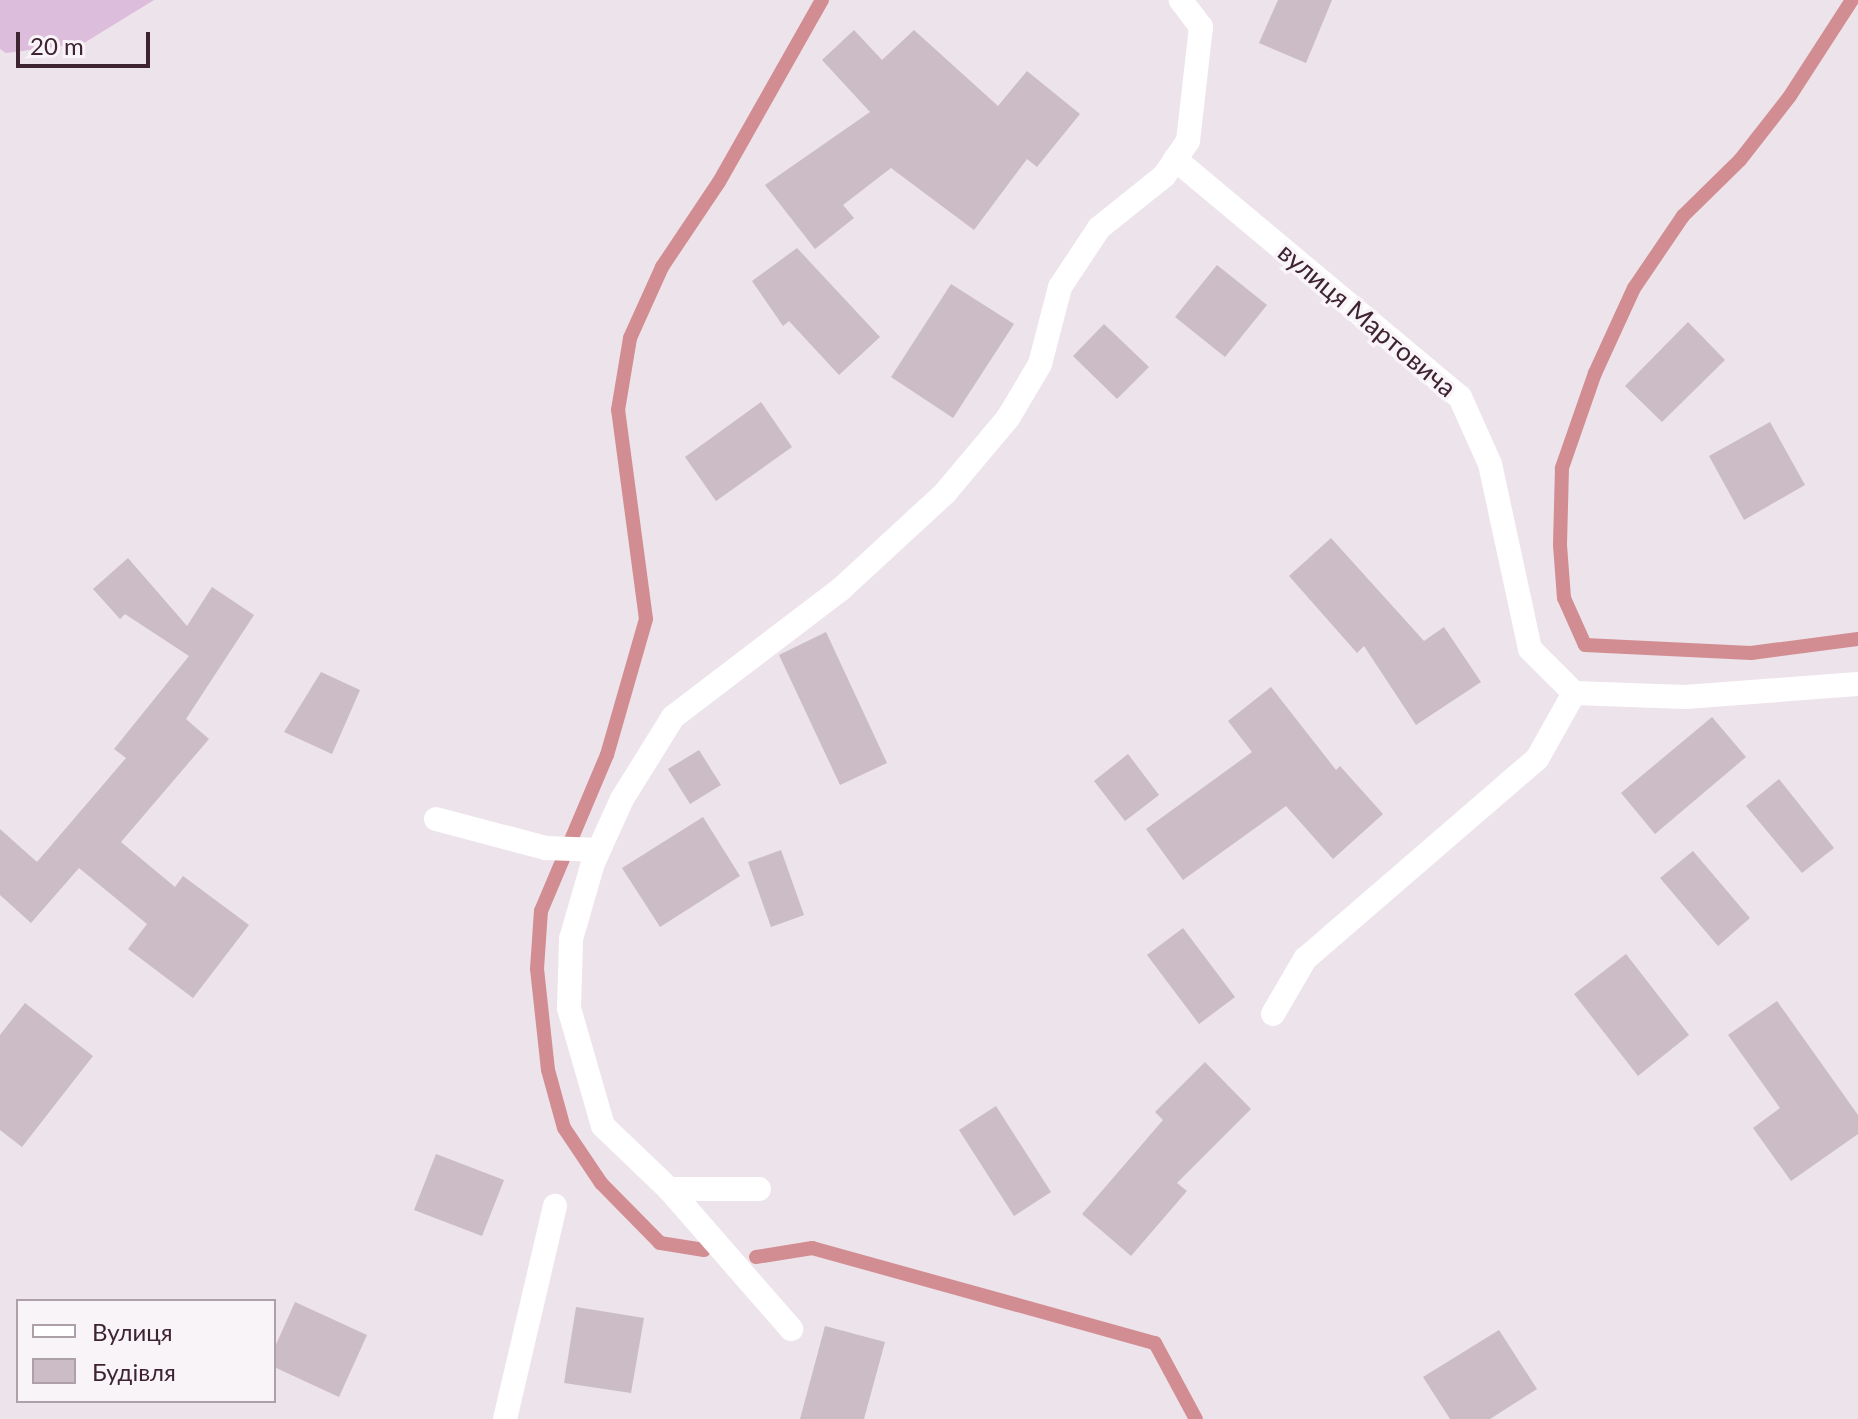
<!DOCTYPE html>
<html>
<head>
<meta charset="utf-8">
<style>
	body { margin:0 }
	#map { position:relative; width:1858px; height:1419px; overflow:hidden; background:#ede3ea; font-family:Lato,sans-serif }
	div>[style] { position:absolute }
	.green>* { inset:0; background:#ddbddc }
	.stream>* { height:14px; margin:-7px; padding:0 7px; transform-origin:7px; border-radius:7px; background:#d18d92 }
	.building>* { inset:0; background:#cbbcc6 }
	.minor>* { height:24px; margin:-12px; padding:0 12px; transform-origin:12px; border-radius:12px; background:#fff }
	span { translate:-50% -50%; white-space:nowrap; text-align:center; line-height:1.15; -webkit-text-stroke:7px #f9f4f8; paint-order:stroke }
	.street-label { font-size:26px; color:#3e2331 }
	.legend { position:absolute; left:16px; top:1299px; width:260px; height:104px; box-sizing:border-box; background:#f9f4f8; border:2px solid #aea0a8; margin:0; padding:10px 14px; list-style:none; font-size:24px; color:#3e2331 }
	.legend li { display:flex; align-items:center; gap:16px; height:40px }
	.legend b { width:40px; border:2px solid #aea0a8 }
	.scale { position:absolute; left:16px; top:32px; width:134px; height:36px; box-sizing:border-box; border:4px solid #3e2331; border-top:0; padding-left:10px; font-size:24px; line-height:28px; white-space:nowrap; color:#3e2331; -webkit-text-stroke:6px #f9f4f8; paint-order:stroke }
</style>
</head>
<body>
<div id="map">
	<div class="green">
		<i style="clip-path:polygon(0 0,154px 0,84px 43px,6px 53px,0 49px)"></i>
	</div>
	<div class="stream">
		<i style="left:1852px;top:0;width:114px;rotate:122.9deg"></i>
		<i style="left:1790px;top:96px;width:81px;rotate:128deg"></i>
		<i style="left:1740px;top:160px;width:80px;rotate:135.5deg"></i>
		<i style="left:1683px;top:216px;width:87px;rotate:124.2deg"></i>
		<i style="left:1634px;top:288px;width:94px;rotate:114.6deg"></i>
		<i style="left:1595px;top:373px;width:101px;rotate:109.2deg"></i>
		<i style="left:1562px;top:468px;width:77px;rotate:91.5deg"></i>
		<i style="left:1560px;top:545px;width:53px;rotate:85.7deg"></i>
		<i style="left:1564px;top:598px;width:51px;rotate:65.9deg"></i>
		<i style="left:1585px;top:645px;width:166px;rotate:2.8deg"></i>
		<i style="left:1751px;top:653px;width:108px;rotate:-7.5deg"></i>
		<i style="left:704px;top:1250px;width:45px;rotate:-171deg"></i>
		<i style="left:660px;top:1243px;width:84px;rotate:-134.5deg"></i>
		<i style="left:601px;top:1183px;width:66px;rotate:-123.9deg"></i>
		<i style="left:564px;top:1128px;width:60px;rotate:-105.4deg"></i>
		<i style="left:548px;top:1070px;width:102px;rotate:-96.2deg"></i>
		<i style="left:537px;top:969px;width:58px;rotate:-86.1deg"></i>
		<i style="left:541px;top:911px;width:169px;rotate:-67.1deg"></i>
		<i style="left:607px;top:755px;width:141px;rotate:-74deg"></i>
		<i style="left:646px;top:619px;width:211px;rotate:-97.6deg"></i>
		<i style="left:618px;top:410px;width:73px;rotate:-80.5deg"></i>
		<i style="left:630px;top:338px;width:78px;rotate:-65.7deg"></i>
		<i style="left:662px;top:267px;width:102px;rotate:-56.2deg"></i>
		<i style="left:719px;top:182px;width:209px;rotate:-60.5deg"></i>
		<i style="left:756px;top:1257px;width:57px;rotate:-9.1deg"></i>
		<i style="left:812px;top:1248px;width:356px;rotate:15.5deg"></i>
		<i style="left:1155px;top:1343px;width:86px;rotate:61.7deg"></i>
	</div>
	<div class="building">
		<i style="clip-path:polygon(1278px 0,1332px 0,1306px 63px,1259px 43px)"></i>
		<i style="clip-path:polygon(854px 30px,882px 60px,914px 30px,998px 106px,1027px 71px,1080px 114px,1037px 167px,1027px 159px,974px 230px,891px 168px,843px 205px,854px 218px,815px 249px,765px 185px,870px 112px,822px 60px)"></i>
		<i style="clip-path:polygon(797px 248px,880px 337px,839px 375px,789px 321px,783px 326px,752px 281px)"></i>
		<i style="clip-path:polygon(1217px 265px,1267px 305px,1225px 357px,1175px 317px)"></i>
		<i style="clip-path:polygon(951px 284px,1014px 324px,953px 418px,891px 377px)"></i>
		<i style="clip-path:polygon(1688px 322px,1725px 360px,1662px 422px,1625px 386px)"></i>
		<i style="clip-path:polygon(1104px 324px,1149px 367px,1117px 399px,1073px 356px)"></i>
		<i style="clip-path:polygon(761px 402px,792px 447px,716px 501px,685px 457px)"></i>
		<i style="clip-path:polygon(1770px 422px,1805px 485px,1744px 520px,1709px 456px)"></i>
		<i style="clip-path:polygon(1331px 538px,1424px 641px,1444px 627px,1481px 682px,1416px 725px,1364px 646px,1357px 653px,1289px 576px)"></i>
		<i style="clip-path:polygon(128px 558px,187px 626px,212px 587px,254px 615px,186px 719px,209px 739px,121px 842px,175px 887px,183px 876px,249px 925px,193px 998px,128px 949px,147px 924px,79px 868px,31px 923px,0 895px,0 829px,37px 862px,126px 758px,114px 749px,189px 656px,125px 614px,120px 619px,93px 589px)"></i>
		<i style="clip-path:polygon(826px 632px,887px 763px,840px 785px,779px 655px)"></i>
		<i style="clip-path:polygon(321px 672px,360px 690px,332px 754px,284px 732px)"></i>
		<i style="clip-path:polygon(1271px 687px,1336px 770px,1340px 766px,1383px 814px,1333px 859px,1286px 806px,1183px 880px,1146px 829px,1252px 752px,1228px 721px)"></i>
		<i style="clip-path:polygon(1712px 717px,1746px 757px,1655px 834px,1621px 793px)"></i>
		<i style="clip-path:polygon(699px 750px,721px 785px,690px 804px,668px 769px)"></i>
		<i style="clip-path:polygon(1128px 754px,1159px 795px,1125px 821px,1094px 781px)"></i>
		<i style="clip-path:polygon(1779px 779px,1834px 848px,1802px 873px,1746px 806px)"></i>
		<i style="clip-path:polygon(703px 817px,740px 876px,660px 927px,622px 868px)"></i>
		<i style="clip-path:polygon(781px 850px,804px 915px,771px 927px,748px 862px)"></i>
		<i style="clip-path:polygon(1693px 851px,1750px 918px,1718px 946px,1660px 878px)"></i>
		<i style="clip-path:polygon(1183px 928px,1235px 997px,1199px 1024px,1147px 955px)"></i>
		<i style="clip-path:polygon(1626px 954px,1689px 1035px,1638px 1076px,1574px 994px)"></i>
		<i style="clip-path:polygon(1777px 1001px,1858px 1115px,1858px 1134px,1791px 1181px,1753px 1128px,1780px 1108px,1728px 1035px)"></i>
		<i style="clip-path:polygon(25px 1003px,93px 1056px,22px 1147px,0 1130px,0 1035px)"></i>
		<i style="clip-path:polygon(1205px 1062px,1251px 1109px,1177px 1183px,1187px 1191px,1131px 1256px,1082px 1214px,1163px 1120px,1155px 1112px)"></i>
		<i style="clip-path:polygon(996px 1106px,1051px 1192px,1014px 1216px,959px 1130px)"></i>
		<i style="clip-path:polygon(436px 1154px,504px 1180px,482px 1236px,414px 1210px)"></i>
		<i style="clip-path:polygon(295px 1302px,367px 1335px,339px 1397px,274px 1367px,274px 1349px)"></i>
		<i style="clip-path:polygon(576px 1307px,644px 1318px,631px 1393px,564px 1383px)"></i>
		<i style="clip-path:polygon(825px 1326px,885px 1342px,864px 1419px,800px 1419px)"></i>
		<i style="clip-path:polygon(1499px 1330px,1537px 1389px,1490px 1419px,1450px 1419px,1423px 1377px)"></i>
	</div>
	<div class="minor">
		<i style="left:1175px;top:159px;width:371px;rotate:39.9deg"></i>
		<i style="left:1460px;top:397px;width:73px;rotate:65.9deg"></i>
		<i style="left:1490px;top:464px;width:189px;rotate:77.8deg"></i>
		<i style="left:1530px;top:649px;width:62px;rotate:45deg"></i>
		<i style="left:1574px;top:693px;width:111px;rotate:2.1deg"></i>
		<i style="left:1685px;top:697px;width:173px;rotate:-4.3deg"></i>
		<i style="left:436px;top:819px;width:114px;rotate:14.8deg"></i>
		<i style="left:546px;top:848px;width:53px;rotate:2.2deg"></i>
		<i style="left:1273px;top:1014px;width:64px;rotate:-59.8deg"></i>
		<i style="left:1305px;top:959px;width:306px;rotate:-40.8deg"></i>
		<i style="left:1537px;top:759px;width:76px;rotate:-60.7deg"></i>
		<i style="left:669px;top:1189px;width:186px;rotate:48.9deg"></i>
		<i style="left:759px;top:1189px;width:90px;rotate:180deg"></i>
		<i style="left:669px;top:1189px;width:91px;rotate:-136.3deg"></i>
		<i style="left:603px;top:1126px;width:123px;rotate:-106.1deg"></i>
		<i style="left:569px;top:1008px;width:69px;rotate:-88.3deg"></i>
		<i style="left:571px;top:939px;width:79px;rotate:-73.9deg"></i>
		<i style="left:593px;top:863px;width:70px;rotate:-65.6deg"></i>
		<i style="left:622px;top:799px;width:97px;rotate:-58.1deg"></i>
		<i style="left:673px;top:717px;width:211px;rotate:-37.3deg"></i>
		<i style="left:841px;top:589px;width:142px;rotate:-42.7deg"></i>
		<i style="left:945px;top:493px;width:98px;rotate:-50deg"></i>
		<i style="left:1008px;top:418px;width:63px;rotate:-59.3deg"></i>
		<i style="left:1040px;top:364px;width:80px;rotate:-75.4deg"></i>
		<i style="left:1060px;top:287px;width:71px;rotate:-56.5deg"></i>
		<i style="left:1099px;top:228px;width:83px;rotate:-38.7deg"></i>
		<i style="left:1164px;top:176px;width:42px;rotate:-55.6deg"></i>
		<i style="left:1188px;top:141px;width:115px;rotate:-83.5deg"></i>
		<i style="left:1201px;top:27px;width:34px;rotate:-127deg"></i>
		<i style="left:505px;top:1419px;width:219px;rotate:-76.8deg"></i>
	</div>
	<div class="street-label">
		<span style="left:1367px;top:320px;rotate:40deg">вулиця Мартовича</span>
	</div>
	<ul class="legend">
	<li><b style="height:10px;background:#fff"></b>Вулиця</li>
	<li><b style="height:22px;background:#cbbcc6"></b>Будівля</li>
	</ul>
	<div class="scale">20 m</div>
</div>
</body>
</html>
